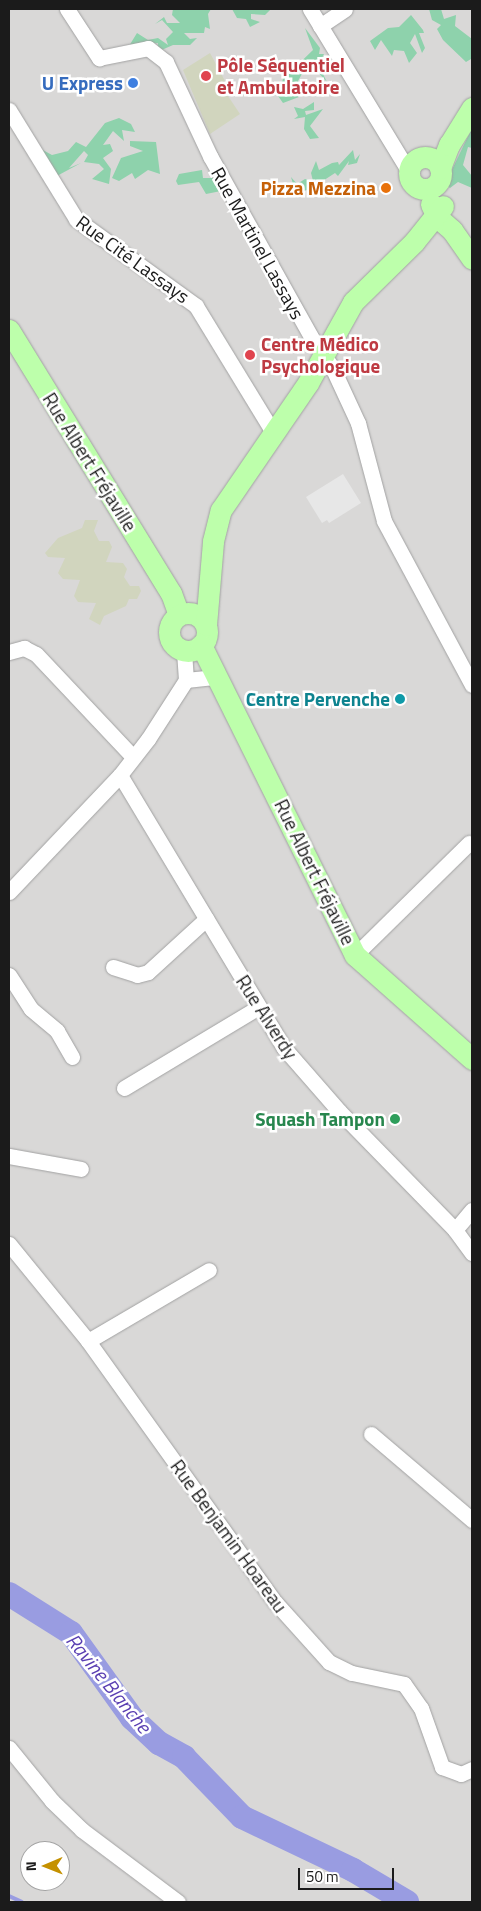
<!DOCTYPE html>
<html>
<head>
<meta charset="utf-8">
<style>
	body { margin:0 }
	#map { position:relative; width:481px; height:1911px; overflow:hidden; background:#e8eede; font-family:"Titillium Web",sans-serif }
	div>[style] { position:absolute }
	.residential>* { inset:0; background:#d9d8d7 }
	.forest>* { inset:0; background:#8ed2ac }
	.parking>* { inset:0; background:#e7e7e7 }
	.stream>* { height:4px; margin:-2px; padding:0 2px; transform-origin:2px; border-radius:2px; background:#999ce1 }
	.river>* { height:24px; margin:-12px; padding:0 12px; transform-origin:12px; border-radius:12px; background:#999ce1 }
	.building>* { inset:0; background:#d1d5be }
	.roads { filter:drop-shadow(0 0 1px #a2a2a2) drop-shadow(0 0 1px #a2a2a2) }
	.street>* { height:15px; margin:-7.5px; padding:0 7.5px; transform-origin:7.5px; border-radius:7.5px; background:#fff }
	.secondary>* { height:21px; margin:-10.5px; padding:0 10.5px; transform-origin:10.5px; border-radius:10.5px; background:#bdffab }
	.secondary>.ring { margin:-10.5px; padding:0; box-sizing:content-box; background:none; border:21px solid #bdffab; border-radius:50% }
	.dots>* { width:14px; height:14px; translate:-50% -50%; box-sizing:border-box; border:2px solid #fff; border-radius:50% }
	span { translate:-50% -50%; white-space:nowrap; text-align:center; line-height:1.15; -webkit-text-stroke:5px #fff; paint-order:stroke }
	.health-label { font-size:19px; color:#be3a42; font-weight:700 }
	.left { translate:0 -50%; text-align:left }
	.shop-label { font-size:19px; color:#366cbe; font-weight:700 }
	.right { translate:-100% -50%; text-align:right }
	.food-label { font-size:19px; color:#c56008; font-weight:700 }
	.street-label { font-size:19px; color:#1b1b1b }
	.culture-label { font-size:19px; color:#0d838f; font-weight:700 }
	.leisure-label { font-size:19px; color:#27864d; font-weight:700 }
	.water-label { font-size:20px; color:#5a3fb2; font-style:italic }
	.frame { position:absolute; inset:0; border:10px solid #1b1b1b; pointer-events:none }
	.north { position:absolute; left:20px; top:1841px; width:50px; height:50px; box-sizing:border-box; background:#fff; border:1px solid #a4a4a4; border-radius:50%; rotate:269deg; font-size:14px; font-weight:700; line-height:20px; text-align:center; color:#1b1b1b }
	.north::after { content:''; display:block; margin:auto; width:18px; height:22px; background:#c59100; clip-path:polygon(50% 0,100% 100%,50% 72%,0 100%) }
	.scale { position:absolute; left:298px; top:1868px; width:96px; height:22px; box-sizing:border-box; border:2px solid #1b1b1b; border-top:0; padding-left:6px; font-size:15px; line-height:18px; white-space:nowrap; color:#1b1b1b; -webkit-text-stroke:4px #fff; paint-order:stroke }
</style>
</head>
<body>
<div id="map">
	<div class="residential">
		<i style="clip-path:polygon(evenodd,9px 9px,472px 9px,472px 1902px,9px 1902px,9px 9px,30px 1851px,60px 1851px,60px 1881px,30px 1881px,30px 1851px)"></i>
	</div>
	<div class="forest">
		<i style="clip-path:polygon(173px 9px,211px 9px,208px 14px,210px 29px,205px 27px,204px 33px,184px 33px,190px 39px,197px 38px,190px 45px,173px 45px,157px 52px,158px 43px,129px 46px,137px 33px,148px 40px,158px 38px,168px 45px,166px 39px,173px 32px,162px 20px,155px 24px,164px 17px,167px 23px,180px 23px,172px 15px)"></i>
		<i style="clip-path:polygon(232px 9px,263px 10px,271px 9px,265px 15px,251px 14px,251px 19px,260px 22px,250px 27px,246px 19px,237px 18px)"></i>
		<i style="clip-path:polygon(429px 9px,441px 9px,444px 19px,456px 15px,455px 26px,472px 39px,472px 65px,471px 59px,466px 62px,443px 40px,437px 29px,441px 25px,432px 20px)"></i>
		<i style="clip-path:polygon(411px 15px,423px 30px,424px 33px,419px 33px,425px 48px,422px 53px,415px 34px,410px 43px,417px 53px,409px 63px,404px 51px,394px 50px,392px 56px,381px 40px,375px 50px,370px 41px,388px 28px,399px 27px)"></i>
		<i style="clip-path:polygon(305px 28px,320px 48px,319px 54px,324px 54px,320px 62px,330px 63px,332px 70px,326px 68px,322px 72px,327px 82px,314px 68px,303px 72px,298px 81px,301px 88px,291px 89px,287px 83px,283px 90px,299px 97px,283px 103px,278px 96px,283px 79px,313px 50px)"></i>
		<i style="clip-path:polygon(314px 102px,314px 110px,305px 111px,306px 115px,323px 109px,310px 126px,319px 138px,310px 139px,304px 129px,305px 117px,294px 119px,298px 116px,294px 107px,303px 109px)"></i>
		<i style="clip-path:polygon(119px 118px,131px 124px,135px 132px,122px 130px,124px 141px,113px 131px,103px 145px,110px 144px,113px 151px,103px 158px,111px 169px,109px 184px,92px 179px,104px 169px,99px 164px,84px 162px,88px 155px,84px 151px,69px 168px,81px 163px,55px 177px,41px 149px,52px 155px,68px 151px,76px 142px,86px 147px,105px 123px)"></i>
		<i style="clip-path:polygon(472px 128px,472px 148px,468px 147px,463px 165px,472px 176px,472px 188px,458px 182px,450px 188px,445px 184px)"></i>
		<i style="clip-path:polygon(130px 141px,156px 142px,160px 174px,148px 170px,135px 179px,132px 173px,119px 181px,112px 178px,121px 158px,143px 151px,130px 146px)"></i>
		<i style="clip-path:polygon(353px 150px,355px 160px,360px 154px,357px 163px,348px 165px,349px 161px,338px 176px,335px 173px,309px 190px,295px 191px,291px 177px,297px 184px,305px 179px,313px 181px,311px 173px,316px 161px,319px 170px,332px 163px,338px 162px,339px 165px)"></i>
		<i style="clip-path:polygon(202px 170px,203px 178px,214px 178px,221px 191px,206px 194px,199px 182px,178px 185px,176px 181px,179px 174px)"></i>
	</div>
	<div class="parking">
		<i style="clip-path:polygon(343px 474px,361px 503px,329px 523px,327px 520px,322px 523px,306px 497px)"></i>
	</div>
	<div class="stream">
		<i style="left:9px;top:1896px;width:14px;rotate:25deg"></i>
	</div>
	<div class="river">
		<i style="left:9px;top:1594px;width:73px;rotate:32.2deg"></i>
		<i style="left:71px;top:1633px;width:105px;rotate:54.3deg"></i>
		<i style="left:132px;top:1718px;width:37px;rotate:43deg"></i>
		<i style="left:159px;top:1743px;width:29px;rotate:29deg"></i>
		<i style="left:184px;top:1757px;width:83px;rotate:46deg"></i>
		<i style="left:242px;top:1817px;width:123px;rotate:25.5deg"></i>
		<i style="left:353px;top:1870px;width:63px;rotate:30.7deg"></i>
	</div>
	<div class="building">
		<i style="clip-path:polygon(210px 53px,225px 81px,220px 84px,240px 114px,210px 134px,183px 70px)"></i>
		<i style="clip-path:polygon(85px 520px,98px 520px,94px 531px,99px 541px,109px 541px,112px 547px,106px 562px,123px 563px,127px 569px,124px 577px,130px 586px,139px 586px,141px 591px,137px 599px,129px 599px,126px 606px,104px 616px,100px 625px,89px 619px,96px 603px,78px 602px,74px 596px,80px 580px,63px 579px,58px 573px,65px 558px,48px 557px,45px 553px,58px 538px,82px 528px)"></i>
	</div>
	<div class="roads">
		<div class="street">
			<i style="left:67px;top:9px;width:59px;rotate:56.9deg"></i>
			<i style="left:99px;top:58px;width:50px;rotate:-11.5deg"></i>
			<i style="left:148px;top:48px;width:23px;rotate:38deg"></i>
			<i style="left:166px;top:62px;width:104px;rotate:64.9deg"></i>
			<i style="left:210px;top:156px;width:207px;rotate:60.8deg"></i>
			<i style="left:311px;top:337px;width:39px;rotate:55deg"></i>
			<i style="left:333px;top:369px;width:60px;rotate:65.2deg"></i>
			<i style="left:358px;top:423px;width:101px;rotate:75.1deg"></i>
			<i style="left:384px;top:521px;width:186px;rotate:61.8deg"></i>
			<i style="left:310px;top:9px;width:191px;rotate:58.7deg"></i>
			<i style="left:320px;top:26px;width:30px;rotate:-34deg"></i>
			<i style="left:9px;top:110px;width:128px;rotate:58.4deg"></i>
			<i style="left:76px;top:219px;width:148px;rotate:35.9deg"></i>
			<i style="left:196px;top:306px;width:148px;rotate:58.6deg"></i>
			<i style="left:9px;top:652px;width:16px;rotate:-15deg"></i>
			<i style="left:24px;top:648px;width:13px;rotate:27deg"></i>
			<i style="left:36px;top:654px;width:141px;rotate:46.7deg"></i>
			<i style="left:186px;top:680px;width:30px;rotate:-6deg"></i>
			<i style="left:120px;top:775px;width:318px;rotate:59deg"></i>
			<i style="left:284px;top:1048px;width:84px;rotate:48.9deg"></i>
			<i style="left:339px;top:1111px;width:166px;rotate:45.7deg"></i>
			<i style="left:455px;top:1230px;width:29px;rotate:54deg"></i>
			<i style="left:9px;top:892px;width:161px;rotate:-46.5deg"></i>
			<i style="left:120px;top:775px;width:46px;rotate:-52.1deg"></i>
			<i style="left:148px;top:739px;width:70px;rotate:-57.2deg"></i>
			<i style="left:186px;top:680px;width:30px;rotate:-94deg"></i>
			<i style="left:355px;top:955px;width:160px;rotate:-44.5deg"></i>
			<i style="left:113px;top:967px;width:25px;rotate:18deg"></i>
			<i style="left:137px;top:975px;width:11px;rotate:-15deg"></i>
			<i style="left:148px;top:972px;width:79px;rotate:-42.4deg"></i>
			<i style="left:9px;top:975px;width:40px;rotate:57.1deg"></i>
			<i style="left:31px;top:1009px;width:34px;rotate:40deg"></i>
			<i style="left:57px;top:1031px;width:30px;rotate:60deg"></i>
			<i style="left:124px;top:1088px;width:157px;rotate:-31deg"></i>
			<i style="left:9px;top:1156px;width:73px;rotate:10.2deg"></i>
			<i style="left:455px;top:1230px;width:26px;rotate:-50deg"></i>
			<i style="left:9px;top:1244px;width:125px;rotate:50.8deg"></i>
			<i style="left:88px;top:1341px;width:321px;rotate:54.4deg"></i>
			<i style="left:275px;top:1602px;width:81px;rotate:48deg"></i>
			<i style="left:329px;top:1662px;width:25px;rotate:26deg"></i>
			<i style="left:352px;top:1673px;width:53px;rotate:11.9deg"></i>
			<i style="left:404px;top:1684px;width:29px;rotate:55deg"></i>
			<i style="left:421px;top:1708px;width:63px;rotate:70.4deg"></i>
			<i style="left:442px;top:1767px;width:20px;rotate:20deg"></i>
			<i style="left:461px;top:1774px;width:12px;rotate:-24deg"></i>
			<i style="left:88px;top:1341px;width:140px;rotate:-30.4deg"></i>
			<i style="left:371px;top:1434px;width:133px;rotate:40.4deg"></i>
			<i style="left:9px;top:1748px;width:68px;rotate:50.9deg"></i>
			<i style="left:52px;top:1801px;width:42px;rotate:44deg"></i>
			<i style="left:82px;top:1830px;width:120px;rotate:36.9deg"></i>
		</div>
		<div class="secondary">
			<i class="ring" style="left:409px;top:157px;width:11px;height:11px"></i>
			<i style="left:440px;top:168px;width:25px;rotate:-69deg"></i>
			<i style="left:449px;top:145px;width:44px;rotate:-58.1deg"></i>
			<i style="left:431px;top:204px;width:14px;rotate:65deg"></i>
			<i style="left:437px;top:217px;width:20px;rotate:41deg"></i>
			<i style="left:452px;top:230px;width:35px;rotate:55deg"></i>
			<i style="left:9px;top:330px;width:309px;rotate:58.4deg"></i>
			<i style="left:171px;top:593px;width:23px;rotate:70deg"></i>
			<i class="ring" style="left:169px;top:613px;width:17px;height:17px"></i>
			<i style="left:206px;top:625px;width:84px;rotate:-85.2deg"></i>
			<i style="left:213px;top:541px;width:32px;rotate:-76deg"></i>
			<i style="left:221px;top:510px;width:154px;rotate:-55.6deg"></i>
			<i style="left:308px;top:383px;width:93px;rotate:-60.9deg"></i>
			<i style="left:353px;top:302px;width:86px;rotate:-44.5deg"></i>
			<i style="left:414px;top:242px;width:46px;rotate:-51.1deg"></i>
			<i style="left:201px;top:645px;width:346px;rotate:63.6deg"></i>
			<i style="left:355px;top:955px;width:157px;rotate:41.6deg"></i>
		</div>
	</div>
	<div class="dots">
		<i style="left:206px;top:76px;background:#e0444e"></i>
		<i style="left:133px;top:83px;background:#3f7fe0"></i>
		<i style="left:386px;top:188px;background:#e8710a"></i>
		<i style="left:250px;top:355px;background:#e0444e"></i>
		<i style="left:400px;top:699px;background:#0f9aa8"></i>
		<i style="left:395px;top:1119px;background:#2e9e5b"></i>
	</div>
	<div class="health-label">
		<span class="left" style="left:217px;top:76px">Pôle Séquentiel<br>et Ambulatoire</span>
		<span class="left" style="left:261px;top:355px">Centre Médico<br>Psychologique</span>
	</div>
	<div class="shop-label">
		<span class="right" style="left:123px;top:83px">U Express</span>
	</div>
	<div class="food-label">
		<span class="right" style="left:376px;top:188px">Pizza Mezzina</span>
	</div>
	<div class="street-label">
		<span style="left:258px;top:243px;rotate:61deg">Rue Martinel Lassays</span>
		<span style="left:133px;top:259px;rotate:36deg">Rue Cité Lassays</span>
		<span style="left:90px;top:462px;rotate:58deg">Rue Albert Fréjaville</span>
		<span style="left:315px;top:872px;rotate:64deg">Rue Albert Fréjaville</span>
		<span style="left:267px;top:1017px;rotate:57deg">Rue Alverdy</span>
		<span style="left:229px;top:1536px;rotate:54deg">Rue Benjamin Hoareau</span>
	</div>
	<div class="culture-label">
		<span class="right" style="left:390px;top:699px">Centre Pervenche</span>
	</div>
	<div class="leisure-label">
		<span class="right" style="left:385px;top:1119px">Squash Tampon</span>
	</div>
	<div class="water-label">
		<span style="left:109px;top:1683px;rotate:51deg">Ravine Blanche</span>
	</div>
	<div class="frame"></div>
	<div class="north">N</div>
	<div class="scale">50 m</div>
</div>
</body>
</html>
